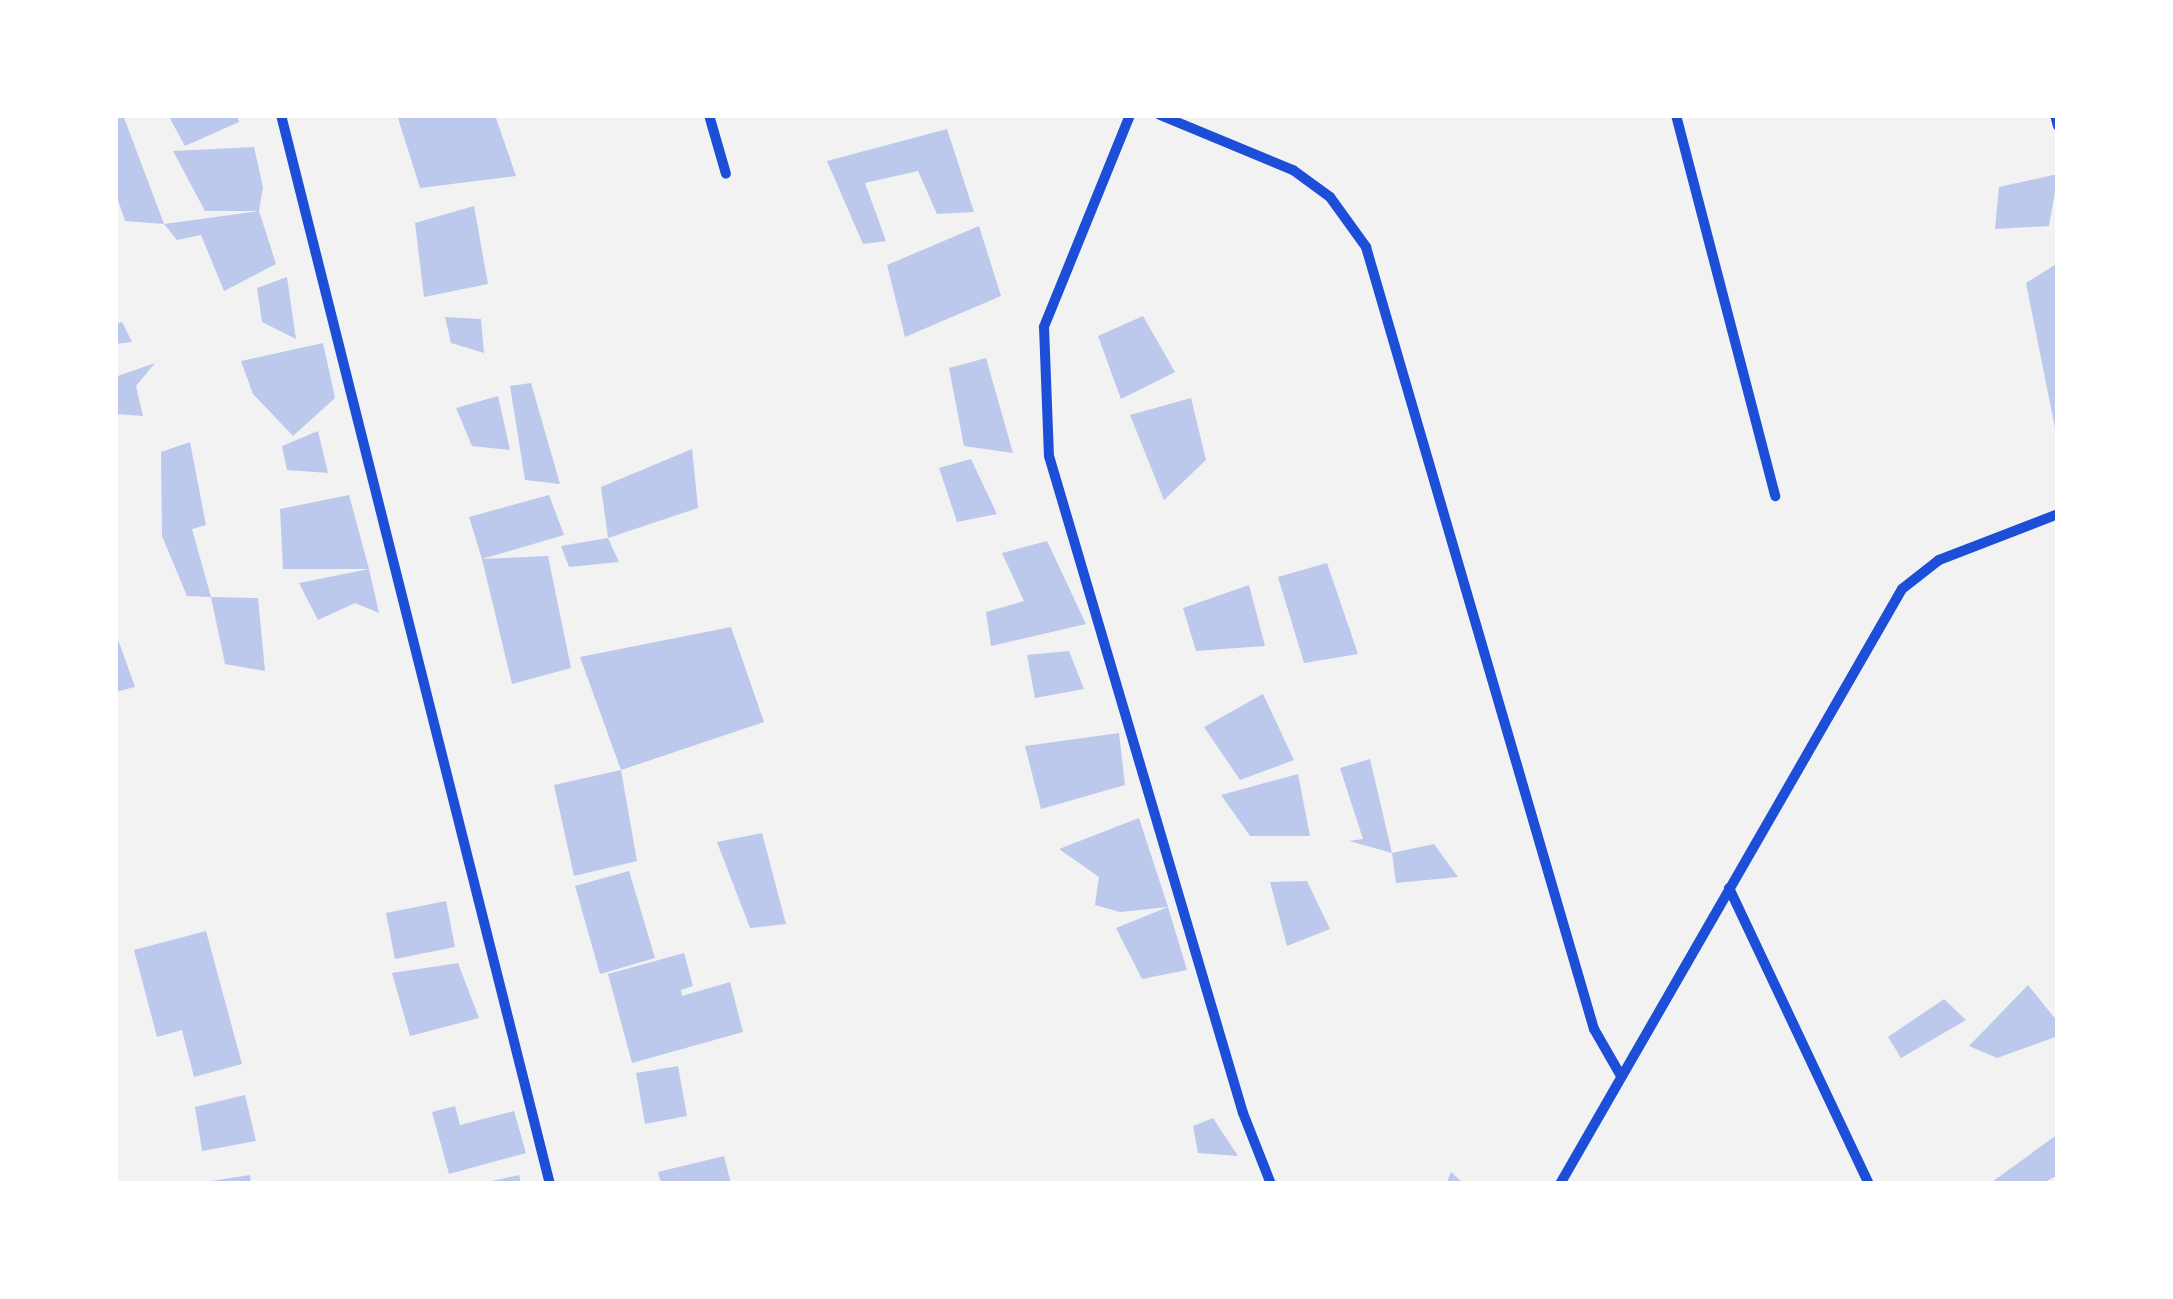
<!DOCTYPE html>
<html>
<head>
<meta charset="utf-8">
<style>
	body { margin:0 }
	#map { position:relative; width:2173px; height:1299px; overflow:hidden; background:#f2f2f2; font-family:"Fira Sans Condensed",sans-serif }
	div>[style] { position:absolute }
	.building>* { inset:0; background:#bdc9ec }
	.minor>* { height:10px; margin:-5px; padding:0 5px; transform-origin:5px; border-radius:5px; background:#1d4ed8 }
	span { translate:-50% -50%; white-space:nowrap; text-align:center; line-height:1.15; -webkit-text-stroke:8px #fff; paint-order:stroke }
	.frame { position:absolute; inset:0; border:118px solid #fff; pointer-events:none }
</style>
</head>
<body>
<div id="map">
	<div class="building">
		<i style="clip-path:polygon(115px 115px,123px 115px,164px 224px,125px 221px,115px 191px)"></i>
		<i style="clip-path:polygon(168px 115px,237px 115px,239px 122px,185px 146px)"></i>
		<i style="clip-path:polygon(495px 115px,516px 176px,420px 188px,398px 118px)"></i>
		<i style="clip-path:polygon(947px 129px,974px 212px,937px 214px,918px 171px,865px 183px,886px 241px,863px 244px,827px 161px)"></i>
		<i style="clip-path:polygon(254px 147px,263px 187px,259px 211px,205px 211px,173px 151px)"></i>
		<i style="clip-path:polygon(2058px 174px,2049px 226px,1995px 229px,1999px 187px)"></i>
		<i style="clip-path:polygon(474px 206px,488px 284px,424px 297px,415px 223px)"></i>
		<i style="clip-path:polygon(259px 211px,276px 264px,224px 291px,201px 235px,177px 240px,164px 224px)"></i>
		<i style="clip-path:polygon(979px 226px,1001px 296px,905px 337px,887px 265px)"></i>
		<i style="clip-path:polygon(2058px 263px,2058px 433px,2056px 433px,2026px 283px)"></i>
		<i style="clip-path:polygon(287px 277px,296px 339px,262px 322px,257px 288px)"></i>
		<i style="clip-path:polygon(1143px 316px,1175px 372px,1121px 399px,1098px 336px)"></i>
		<i style="clip-path:polygon(445px 317px,481px 319px,484px 353px,451px 343px)"></i>
		<i style="clip-path:polygon(122px 322px,132px 342px,115px 344px,115px 324px)"></i>
		<i style="clip-path:polygon(323px 343px,335px 398px,293px 436px,253px 394px,241px 361px)"></i>
		<i style="clip-path:polygon(986px 358px,1013px 453px,964px 446px,949px 368px)"></i>
		<i style="clip-path:polygon(155px 363px,136px 386px,143px 416px,115px 414px,115px 377px)"></i>
		<i style="clip-path:polygon(531px 383px,560px 484px,525px 480px,510px 386px)"></i>
		<i style="clip-path:polygon(498px 396px,510px 450px,472px 446px,456px 408px)"></i>
		<i style="clip-path:polygon(1191px 398px,1206px 460px,1164px 500px,1130px 415px)"></i>
		<i style="clip-path:polygon(318px 431px,328px 473px,287px 470px,282px 446px)"></i>
		<i style="clip-path:polygon(190px 442px,206px 525px,192px 529px,211px 597px,187px 596px,162px 536px,161px 452px)"></i>
		<i style="clip-path:polygon(692px 449px,698px 508px,608px 538px,601px 487px)"></i>
		<i style="clip-path:polygon(971px 459px,997px 514px,957px 522px,939px 468px)"></i>
		<i style="clip-path:polygon(349px 495px,369px 569px,283px 569px,280px 509px)"></i>
		<i style="clip-path:polygon(549px 495px,564px 535px,482px 559px,469px 517px)"></i>
		<i style="clip-path:polygon(608px 538px,619px 562px,569px 567px,561px 546px)"></i>
		<i style="clip-path:polygon(1047px 541px,1086px 624px,991px 646px,986px 612px,1024px 601px,1002px 553px)"></i>
		<i style="clip-path:polygon(548px 556px,571px 668px,512px 684px,482px 559px)"></i>
		<i style="clip-path:polygon(1327px 563px,1358px 654px,1304px 663px,1278px 577px)"></i>
		<i style="clip-path:polygon(369px 569px,379px 613px,355px 603px,318px 620px,299px 583px)"></i>
		<i style="clip-path:polygon(1249px 585px,1265px 646px,1196px 651px,1183px 608px)"></i>
		<i style="clip-path:polygon(211px 597px,258px 598px,265px 671px,225px 664px)"></i>
		<i style="clip-path:polygon(731px 627px,764px 722px,621px 770px,637px 861px,574px 876px,554px 785px,621px 770px,580px 657px)"></i>
		<i style="clip-path:polygon(115px 631px,135px 687px,115px 692px)"></i>
		<i style="clip-path:polygon(1069px 651px,1084px 689px,1035px 698px,1027px 655px)"></i>
		<i style="clip-path:polygon(1263px 694px,1294px 760px,1240px 780px,1204px 727px)"></i>
		<i style="clip-path:polygon(1119px 733px,1125px 785px,1041px 809px,1025px 746px)"></i>
		<i style="clip-path:polygon(1370px 759px,1392px 853px,1434px 844px,1458px 877px,1396px 883px,1392px 853px,1349px 841px,1363px 839px,1340px 768px)"></i>
		<i style="clip-path:polygon(1298px 774px,1310px 836px,1250px 836px,1221px 795px)"></i>
		<i style="clip-path:polygon(1139px 818px,1168px 907px,1120px 912px,1095px 905px,1099px 877px,1059px 849px)"></i>
		<i style="clip-path:polygon(762px 833px,786px 924px,750px 928px,717px 842px)"></i>
		<i style="clip-path:polygon(629px 871px,655px 958px,600px 974px,575px 886px)"></i>
		<i style="clip-path:polygon(1307px 881px,1330px 929px,1287px 946px,1270px 882px)"></i>
		<i style="clip-path:polygon(446px 901px,455px 947px,395px 959px,386px 913px)"></i>
		<i style="clip-path:polygon(1168px 907px,1187px 970px,1142px 979px,1116px 928px)"></i>
		<i style="clip-path:polygon(206px 931px,242px 1064px,194px 1077px,182px 1030px,157px 1037px,134px 950px)"></i>
		<i style="clip-path:polygon(684px 953px,693px 986px,681px 990px,682px 996px,730px 982px,743px 1032px,632px 1063px,608px 974px)"></i>
		<i style="clip-path:polygon(458px 963px,479px 1018px,410px 1036px,392px 973px)"></i>
		<i style="clip-path:polygon(2028px 985px,2058px 1022px,2058px 1036px,1997px 1058px,1969px 1046px)"></i>
		<i style="clip-path:polygon(1944px 999px,1966px 1020px,1901px 1058px,1888px 1037px)"></i>
		<i style="clip-path:polygon(678px 1066px,687px 1116px,645px 1124px,636px 1073px)"></i>
		<i style="clip-path:polygon(245px 1095px,256px 1141px,202px 1151px,195px 1107px)"></i>
		<i style="clip-path:polygon(455px 1106px,460px 1125px,514px 1111px,526px 1153px,449px 1174px,432px 1112px)"></i>
		<i style="clip-path:polygon(1213px 1118px,1238px 1156px,1198px 1153px,1193px 1126px)"></i>
		<i style="clip-path:polygon(2058px 1134px,2058px 1175px,2041px 1184px,1989px 1184px)"></i>
		<i style="clip-path:polygon(724px 1156px,731px 1184px,661px 1184px,658px 1172px)"></i>
		<i style="clip-path:polygon(1451px 1172px,1464px 1184px,1446px 1184px)"></i>
		<i style="clip-path:polygon(250px 1175px,251px 1184px,211px 1184px,211px 1181px)"></i>
		<i style="clip-path:polygon(519px 1175px,521px 1184px,487px 1184px,487px 1182px)"></i>
	</div>
	<div class="minor">
		<i style="left:281px;top:115px;width:1102px;rotate:75.88deg"></i>
		<i style="left:709px;top:115px;width:61px;rotate:73.9deg"></i>
		<i style="left:1130px;top:115px;width:229px;rotate:112.1deg"></i>
		<i style="left:1044px;top:327px;width:129px;rotate:87.8deg"></i>
		<i style="left:1049px;top:456px;width:685px;rotate:73.55deg"></i>
		<i style="left:1243px;top:1113px;width:76px;rotate:68.5deg"></i>
		<i style="left:1160px;top:115px;width:144px;rotate:22.5deg"></i>
		<i style="left:1293px;top:170px;width:46px;rotate:36.1deg"></i>
		<i style="left:1330px;top:197px;width:62px;rotate:54.2deg"></i>
		<i style="left:1366px;top:247px;width:815px;rotate:73.75deg"></i>
		<i style="left:1594px;top:1029px;width:54px;rotate:60.1deg"></i>
		<i style="left:1676px;top:115px;width:394px;rotate:75.4deg"></i>
		<i style="left:2055px;top:115px;width:11px;rotate:75deg"></i>
		<i style="left:1729px;top:888px;width:327px;rotate:64.7deg"></i>
		<i style="left:1560px;top:1184px;width:686px;rotate:-60.11deg"></i>
		<i style="left:1902px;top:589px;width:47px;rotate:-38.1deg"></i>
		<i style="left:1939px;top:560px;width:128px;rotate:-21.1deg"></i>
	</div>
	<div class="frame"></div>
</div>
</body>
</html>
